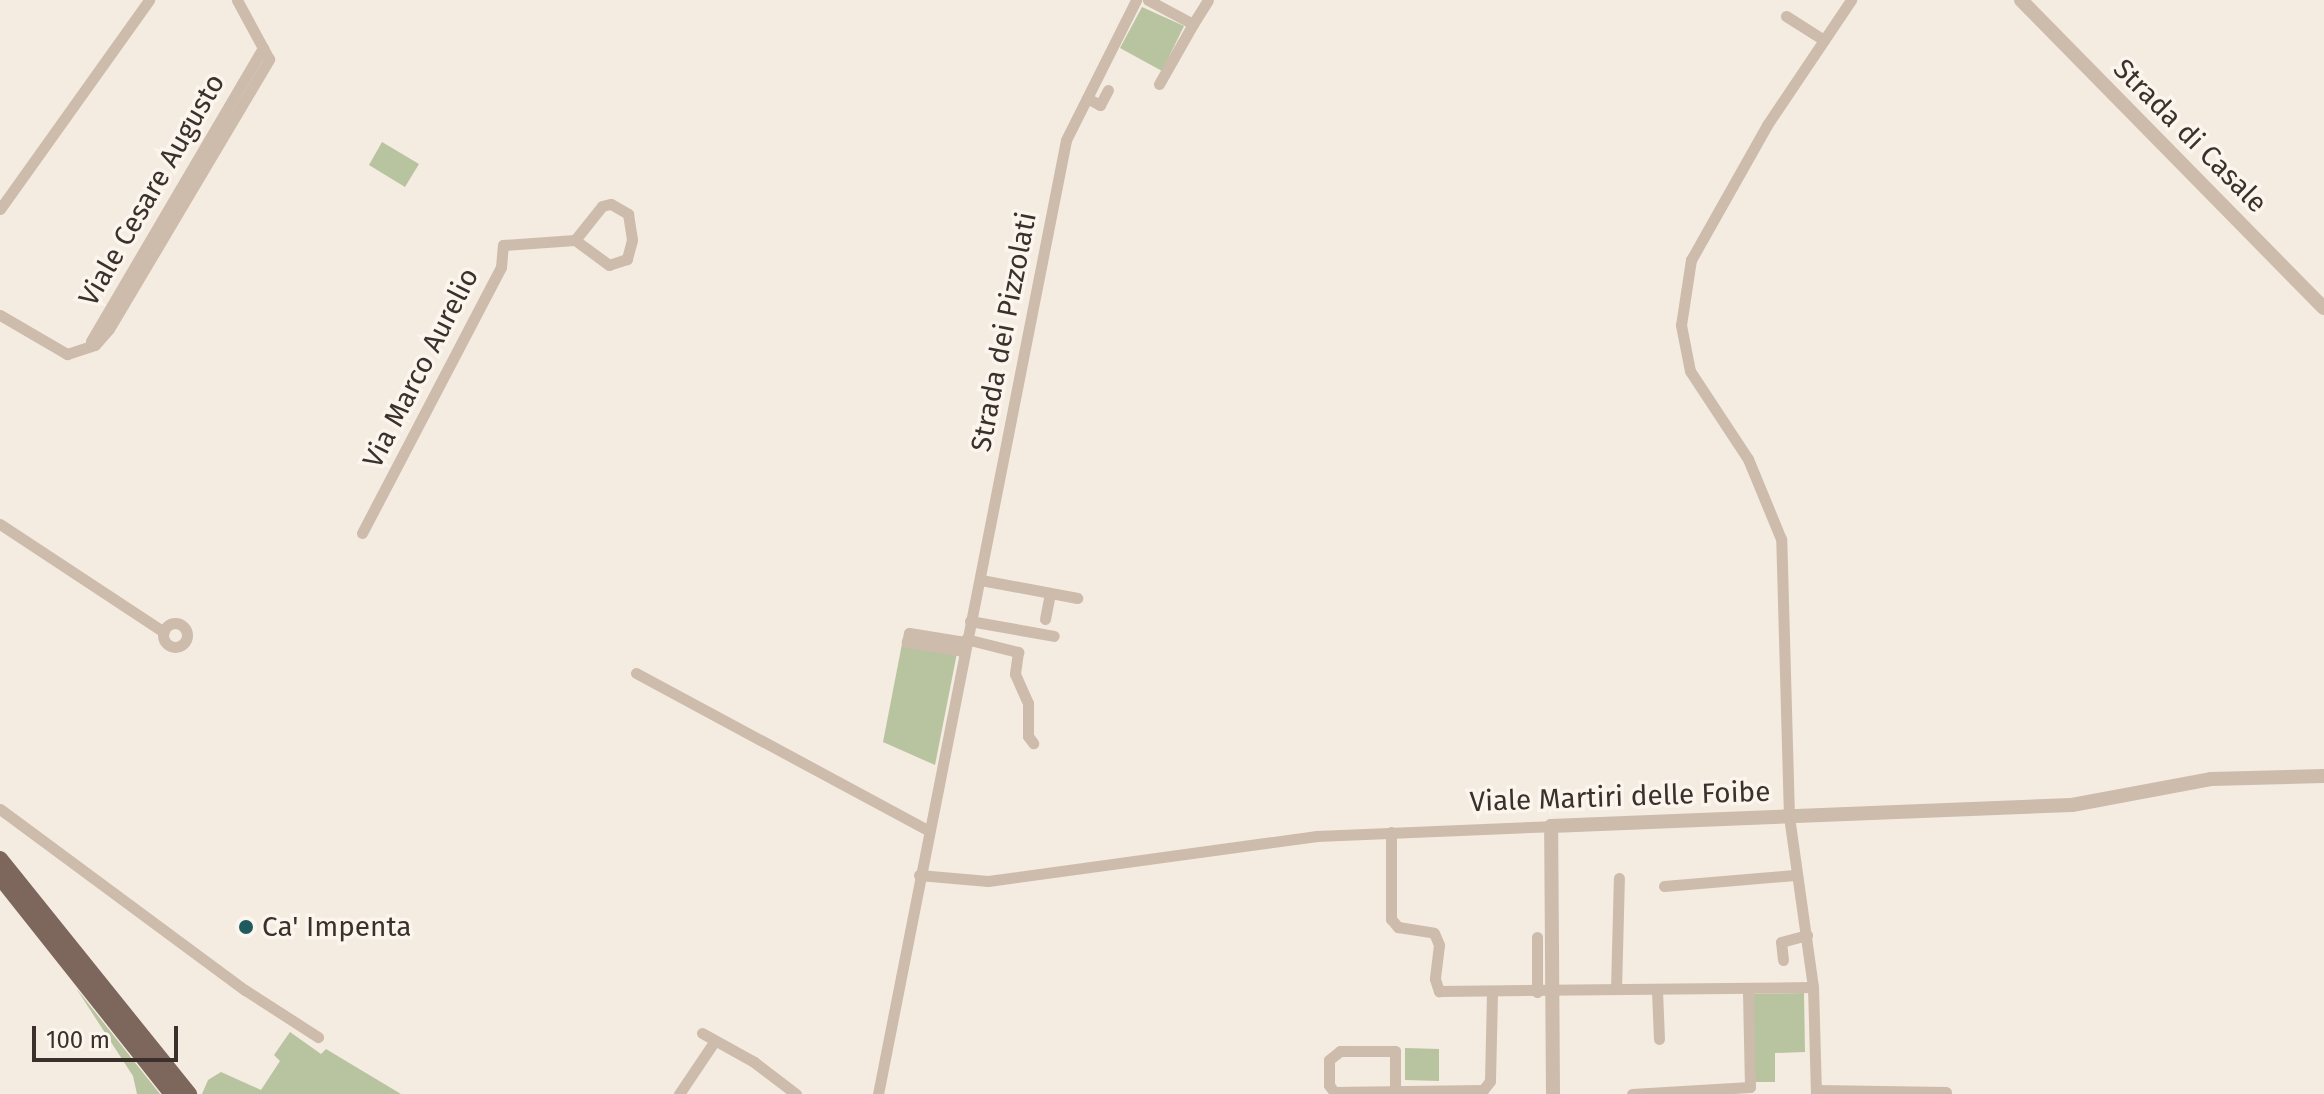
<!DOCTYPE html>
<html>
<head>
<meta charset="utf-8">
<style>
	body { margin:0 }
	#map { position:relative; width:2324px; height:1094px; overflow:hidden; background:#f4ebe1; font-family:"Fira Sans",sans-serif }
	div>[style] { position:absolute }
	.green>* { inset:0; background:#b8c4a0 }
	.minor>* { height:11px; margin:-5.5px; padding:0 5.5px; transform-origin:5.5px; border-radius:5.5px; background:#cdbbac }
	.minor>.ring { margin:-5.5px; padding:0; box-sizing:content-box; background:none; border:11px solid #cdbbac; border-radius:50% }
	.tertiary>* { height:14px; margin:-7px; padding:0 7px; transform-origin:7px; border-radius:7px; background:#cdbbac }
	.primary>* { height:16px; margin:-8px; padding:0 8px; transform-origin:8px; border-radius:8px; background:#7d675c }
	.dots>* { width:22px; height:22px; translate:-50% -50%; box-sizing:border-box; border:4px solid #fbf5ee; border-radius:50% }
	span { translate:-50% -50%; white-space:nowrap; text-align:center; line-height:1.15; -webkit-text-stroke:7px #fbf5ee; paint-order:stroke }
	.street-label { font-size:28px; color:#3b302b }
	.poi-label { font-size:28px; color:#3b302b }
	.left { translate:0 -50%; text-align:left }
	.scale { position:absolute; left:32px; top:1026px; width:146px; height:36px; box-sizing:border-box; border:4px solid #3b302b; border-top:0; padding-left:10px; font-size:24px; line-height:28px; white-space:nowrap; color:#3b302b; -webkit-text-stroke:6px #fbf5ee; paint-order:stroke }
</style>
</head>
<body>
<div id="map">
	<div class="green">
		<i style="clip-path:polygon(1142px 7px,1184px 26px,1162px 71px,1120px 48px)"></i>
		<i style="clip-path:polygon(382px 142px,419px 164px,405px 187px,369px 165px)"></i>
		<i style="clip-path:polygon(902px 644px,957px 653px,935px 765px,883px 742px)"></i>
		<i style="clip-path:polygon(76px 988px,160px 1094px,137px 1094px,133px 1076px)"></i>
		<i style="clip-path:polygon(1804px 993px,1805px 1052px,1775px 1053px,1775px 1082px,1755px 1082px,1753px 994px)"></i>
		<i style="clip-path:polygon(290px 1032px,321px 1054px,326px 1049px,401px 1094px,202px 1094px,208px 1080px,221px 1072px,261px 1090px,280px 1061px,274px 1055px)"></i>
		<i style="clip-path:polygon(1405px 1048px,1439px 1049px,1439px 1081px,1405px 1080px)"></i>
	</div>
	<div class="minor">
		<i style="left:1148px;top:0;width:51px;rotate:28.1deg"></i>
		<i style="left:1193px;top:24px;width:69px;rotate:119.5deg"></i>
		<i style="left:1786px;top:16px;width:45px;rotate:32.3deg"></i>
		<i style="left:1193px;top:24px;width:28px;rotate:-58deg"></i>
		<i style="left:1087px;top:98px;width:15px;rotate:28deg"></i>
		<i style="left:1100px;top:105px;width:17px;rotate:-62deg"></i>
		<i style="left:611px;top:204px;width:20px;rotate:30deg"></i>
		<i style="left:628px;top:214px;width:26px;rotate:81deg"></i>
		<i style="left:632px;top:240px;width:20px;rotate:105deg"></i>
		<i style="left:627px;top:259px;width:19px;rotate:162deg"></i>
		<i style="left:609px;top:265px;width:42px;rotate:-143.7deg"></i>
		<i style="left:575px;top:240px;width:43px;rotate:-51.5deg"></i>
		<i style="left:602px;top:206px;width:9px;rotate:-13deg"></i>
		<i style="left:0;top:209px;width:257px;rotate:-54.5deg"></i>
		<i style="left:0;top:315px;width:78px;rotate:30.2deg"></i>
		<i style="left:67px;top:354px;width:29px;rotate:-18deg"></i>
		<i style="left:95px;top:345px;width:21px;rotate:-49deg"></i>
		<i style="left:109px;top:329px;width:314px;rotate:-59.3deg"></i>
		<i style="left:269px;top:59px;width:67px;rotate:-118.5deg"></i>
		<i style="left:91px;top:341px;width:340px;rotate:-59.6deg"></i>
		<i style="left:0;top:524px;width:196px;rotate:33.4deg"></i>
		<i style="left:362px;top:533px;width:300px;rotate:-62.4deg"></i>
		<i style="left:501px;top:267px;width:22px;rotate:-85deg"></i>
		<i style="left:503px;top:245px;width:72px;rotate:-4deg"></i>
		<i style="left:981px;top:580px;width:98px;rotate:10.6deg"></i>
		<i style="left:1045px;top:619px;width:26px;rotate:-79deg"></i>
		<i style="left:970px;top:621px;width:85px;rotate:10.1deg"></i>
		<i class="ring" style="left:163px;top:623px;width:13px;height:13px"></i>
		<i style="left:966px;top:639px;width:54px;rotate:14deg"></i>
		<i style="left:1018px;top:652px;width:22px;rotate:98deg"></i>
		<i style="left:1015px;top:674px;width:32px;rotate:66deg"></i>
		<i style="left:1028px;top:703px;width:33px;rotate:90deg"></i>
		<i style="left:1028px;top:736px;width:9px;rotate:54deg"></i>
		<i style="left:964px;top:651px;width:58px;rotate:-171deg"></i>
		<i style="left:907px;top:642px;width:9px;rotate:-77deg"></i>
		<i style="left:909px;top:633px;width:58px;rotate:9deg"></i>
		<i style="left:636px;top:673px;width:329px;rotate:28.3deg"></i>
		<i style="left:0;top:809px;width:305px;rotate:36.5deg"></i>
		<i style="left:245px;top:990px;width:87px;rotate:32.8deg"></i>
		<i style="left:1391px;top:832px;width:87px;rotate:90deg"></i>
		<i style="left:1391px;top:919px;width:11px;rotate:49deg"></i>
		<i style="left:1398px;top:927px;width:36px;rotate:9deg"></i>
		<i style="left:1434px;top:933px;width:13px;rotate:67deg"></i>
		<i style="left:1439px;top:945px;width:34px;rotate:97deg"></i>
		<i style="left:1435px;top:979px;width:13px;rotate:72deg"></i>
		<i style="left:1439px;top:991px;width:374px;rotate:-0.6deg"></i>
		<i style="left:919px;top:875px;width:69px;rotate:5deg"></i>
		<i style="left:988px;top:881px;width:332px;rotate:-7.8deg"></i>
		<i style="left:1317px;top:836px;width:234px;rotate:-2.4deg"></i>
		<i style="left:1664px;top:886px;width:131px;rotate:-4.8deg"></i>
		<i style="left:1783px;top:960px;width:18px;rotate:-96deg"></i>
		<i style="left:1781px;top:942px;width:27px;rotate:-15deg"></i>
		<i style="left:1616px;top:989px;width:111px;rotate:-88.5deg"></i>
		<i style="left:1657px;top:990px;width:49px;rotate:87.7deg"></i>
		<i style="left:1537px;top:992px;width:55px;rotate:-90deg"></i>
		<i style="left:702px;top:1033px;width:60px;rotate:29.1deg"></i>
		<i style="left:754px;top:1062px;width:53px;rotate:37.3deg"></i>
		<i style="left:1395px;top:1090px;width:39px;rotate:-90deg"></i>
		<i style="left:1395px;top:1051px;width:55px;rotate:180deg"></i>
		<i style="left:1340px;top:1051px;width:14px;rotate:141deg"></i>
		<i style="left:1329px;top:1060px;width:25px;rotate:90deg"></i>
		<i style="left:1329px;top:1085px;width:9px;rotate:54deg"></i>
		<i style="left:1334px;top:1092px;width:149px;rotate:-0.8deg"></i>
		<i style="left:1483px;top:1090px;width:11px;rotate:-52deg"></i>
		<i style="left:1490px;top:1081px;width:89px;rotate:-88.7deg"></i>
		<i style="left:1816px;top:1090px;width:130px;rotate:0.9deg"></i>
		<i style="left:679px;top:1094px;width:63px;rotate:-56.1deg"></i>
		<i style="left:878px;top:1094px;width:972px;rotate:-78.85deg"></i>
		<i style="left:1066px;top:140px;width:157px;rotate:-63.4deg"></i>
		<i style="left:1632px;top:1094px;width:118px;rotate:-3.4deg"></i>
		<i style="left:1750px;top:1087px;width:96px;rotate:-91.2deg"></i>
		<i style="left:1816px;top:1094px;width:107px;rotate:-91.6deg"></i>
		<i style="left:1813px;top:987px;width:172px;rotate:-98deg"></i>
		<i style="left:1789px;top:817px;width:278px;rotate:-91.6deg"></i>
		<i style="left:1781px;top:539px;width:87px;rotate:-112.4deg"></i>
		<i style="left:1748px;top:459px;width:105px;rotate:-123.4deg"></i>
		<i style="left:1690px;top:371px;width:47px;rotate:-101.1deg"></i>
		<i style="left:1681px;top:325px;width:66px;rotate:-81.3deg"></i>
		<i style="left:1691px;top:260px;width:155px;rotate:-60.6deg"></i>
		<i style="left:1767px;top:125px;width:151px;rotate:-56.1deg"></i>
	</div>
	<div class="tertiary">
		<i style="left:2021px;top:0;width:432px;rotate:45.5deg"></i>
		<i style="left:1553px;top:1094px;width:268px;rotate:-90.4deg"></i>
		<i style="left:1551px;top:826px;width:521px;rotate:-2.31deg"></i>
		<i style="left:2072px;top:805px;width:141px;rotate:-10.6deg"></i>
		<i style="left:2211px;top:779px;width:113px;rotate:-1.5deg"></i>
	</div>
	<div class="primary">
		<i style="left:0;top:859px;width:302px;rotate:51.2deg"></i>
		<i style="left:0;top:877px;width:277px;rotate:51.6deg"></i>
	</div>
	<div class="dots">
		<i style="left:246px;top:927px;background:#1f5a5e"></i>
	</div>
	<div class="street-label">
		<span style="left:2190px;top:136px;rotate:45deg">Strada di Casale</span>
		<span style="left:152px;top:190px;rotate:-60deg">Viale Cesare Augusto</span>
		<span style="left:1004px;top:332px;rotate:-79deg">Strada dei Pizzolati</span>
		<span style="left:421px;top:368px;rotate:-63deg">Via Marco Aurelio</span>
		<span style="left:1620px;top:797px;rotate:-2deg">Viale Martiri delle Foibe</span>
	</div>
	<div class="poi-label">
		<span class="left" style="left:262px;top:927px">Ca' Impenta</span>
	</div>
	<div class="scale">100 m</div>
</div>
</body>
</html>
